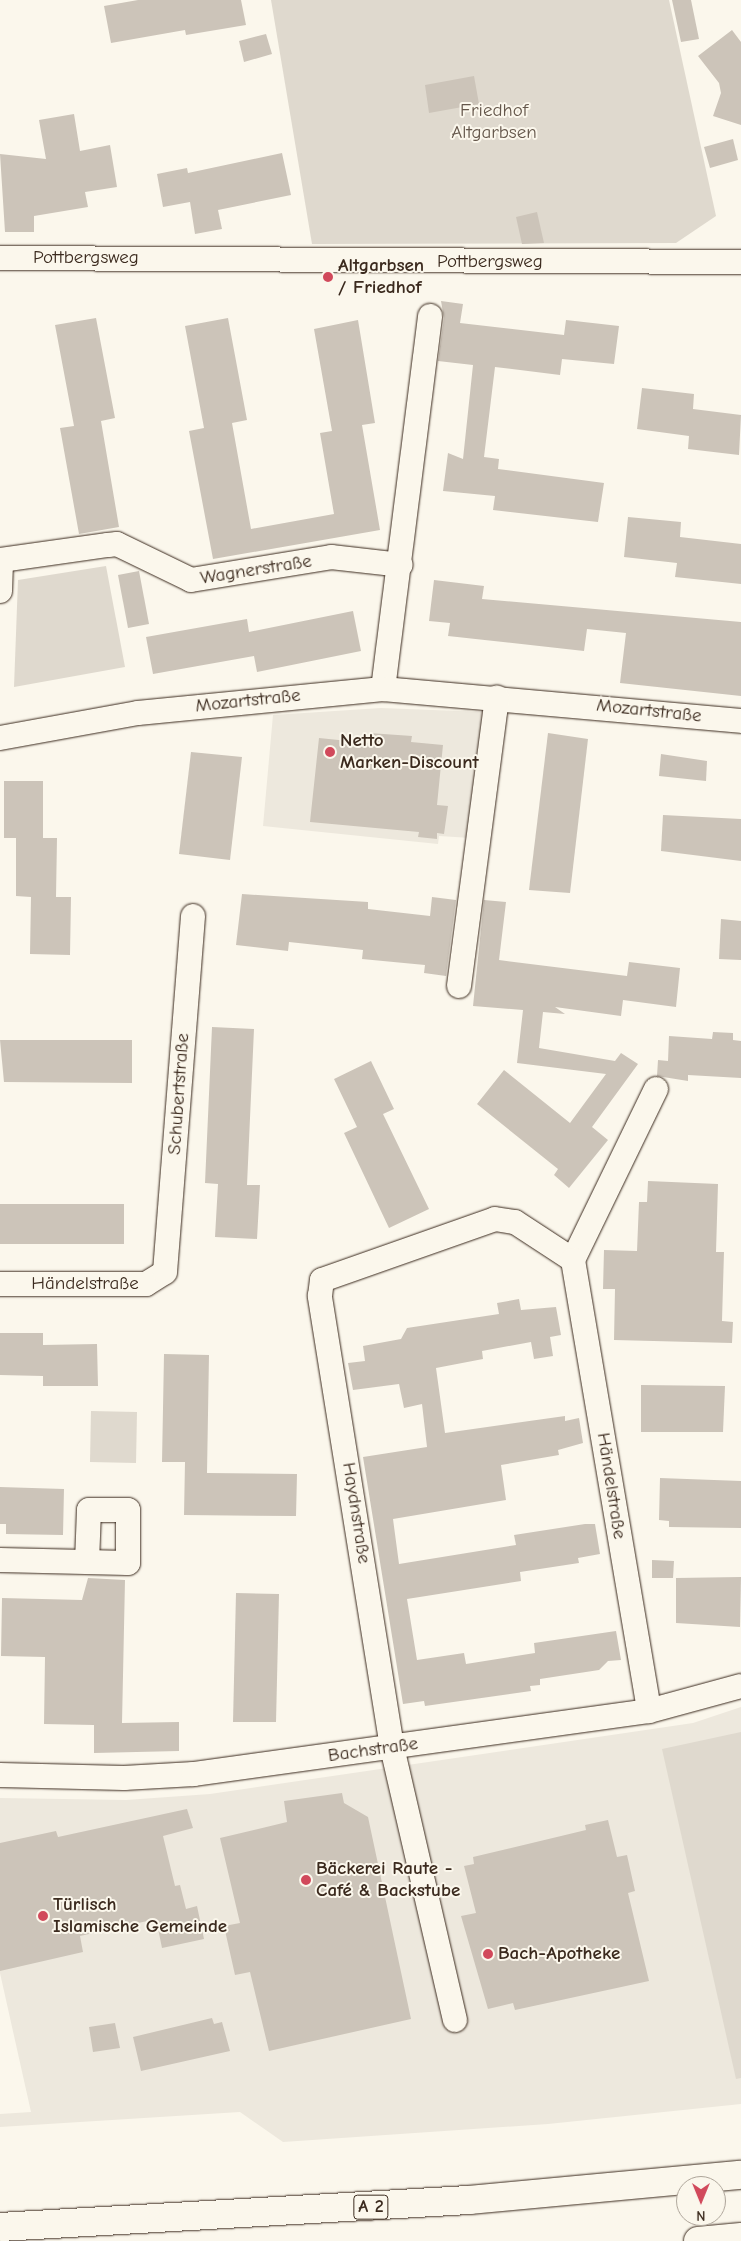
<!DOCTYPE html>
<html>
<head>
<meta charset="utf-8">
<style>
	body { margin:0 }
	#map { position:relative; width:741px; height:2241px; overflow:hidden; background:#fbf7ec; font-family:"Comic Neue",sans-serif }
	div>[style] { position:absolute }
	.built>* { inset:0; background:#ede8dd }
	.green>* { inset:0; background:#dfd9ce }
	.building>* { inset:0; background:#ccc4b9 }
	.roads { filter:drop-shadow(0 0 1px #3b2a1e) drop-shadow(0 0 1px #3b2a1e) }
	.minor>* { height:24px; margin:-12px; padding:0 12px; transform-origin:12px; border-radius:12px; background:#fbf7ec }
	.highway>* { height:28px; margin:-14px; padding:0 14px; transform-origin:14px; border-radius:14px; background:#fbf7ec }
	.dots>* { width:14px; height:14px; translate:-50% -50%; box-sizing:border-box; border:2px solid #fbf7ec; border-radius:50% }
	span { translate:-50% -50%; white-space:nowrap; text-align:center; line-height:1.15; -webkit-text-stroke:4px #fbf7ec; paint-order:stroke }
	.shield-label span { padding:1px 4px; background:#fbf7ec; border:1px solid; border-radius:4px; -webkit-text-stroke-width:0 }
	.shield-label { font-size:18px; color:#3b2a1e; font-weight:700 }
	.park-label { font-size:19px; color:#64564a }
	.street-label { font-size:19px; color:#3b2a1e }
	.poi-label { font-size:19px; color:#3b2a1e; font-weight:700 }
	.left { translate:0 -50%; text-align:left }
	.north { position:absolute; left:676px; top:2176px; width:50px; height:50px; box-sizing:border-box; background:#fbf7ec; border:1px solid #aea59a; border-radius:50%; rotate:180deg; font-size:14px; font-weight:700; line-height:20px; text-align:center; color:#3b2a1e }
	.north::after { content:''; display:block; margin:auto; width:18px; height:22px; background:#d1495b; clip-path:polygon(50% 0,100% 100%,50% 72%,0 100%) }
</style>
</head>
<body>
<div id="map">
	<div class="built">
		<i style="clip-path:polygon(381px 708px,484px 712px,471px 838px,439px 836px,438px 844px,263px 826px,273px 715px)"></i>
		<i style="clip-path:polygon(741px 1707px,741px 2104px,548px 2124px,283px 2142px,240px 2112px,0 2127px,0 2114px,31px 2112px,0 1973px,0 1798px,126px 1800px,210px 1794px,693px 1723px)"></i>
	</div>
	<div class="green">
		<i style="clip-path:polygon(271px 0,669px 0,716px 216px,676px 243px,312px 244px)"></i>
		<i style="clip-path:polygon(106px 566px,125px 667px,14px 687px,18px 580px)"></i>
		<i style="clip-path:polygon(91px 1411px,137px 1412px,136px 1463px,90px 1462px)"></i>
		<i style="clip-path:polygon(741px 1732px,741px 2078px,736px 2079px,662px 1749px)"></i>
	</div>
	<div class="building">
		<i style="clip-path:polygon(138px 0,241px 0,246px 25px,186px 35px,185px 30px,111px 43px,104px 6px)"></i>
		<i style="clip-path:polygon(672px 0,691px 0,699px 39px,681px 42px)"></i>
		<i style="clip-path:polygon(732px 30px,741px 42px,741px 125px,713px 116px,721px 93px,719px 83px,698px 56px)"></i>
		<i style="clip-path:polygon(266px 34px,272px 54px,244px 62px,239px 41px)"></i>
		<i style="clip-path:polygon(474px 76px,479px 104px,429px 113px,425px 85px)"></i>
		<i style="clip-path:polygon(74px 114px,80px 151px,110px 145px,117px 187px,85px 192px,88px 207px,34px 216px,34px 232px,5px 232px,0 154px,46px 159px,39px 120px)"></i>
		<i style="clip-path:polygon(733px 139px,738px 160px,710px 168px,704px 147px)"></i>
		<i style="clip-path:polygon(282px 153px,291px 195px,218px 210px,222px 229px,195px 234px,190px 202px,163px 207px,157px 174px,187px 168px,188px 173px)"></i>
		<i style="clip-path:polygon(537px 212px,544px 243px,522px 244px,516px 217px)"></i>
		<i style="clip-path:polygon(441px 301px,463px 304px,460px 323px,564px 335px,566px 320px,619px 326px,614px 364px,562px 359px,560px 375px,495px 367px,484px 457px,499px 459px,498px 469px,604px 483px,598px 522px,493px 510px,495px 496px,443px 491px,448px 453px,463px 459px,473px 365px,438px 361px,444px 318px)"></i>
		<i style="clip-path:polygon(96px 318px,115px 418px,101px 421px,119px 527px,79px 534px,60px 428px,74px 426px,55px 325px)"></i>
		<i style="clip-path:polygon(228px 318px,247px 420px,232px 423px,251px 529px,334px 514px,320px 433px,332px 431px,314px 329px,358px 320px,375px 423px,362px 425px,380px 530px,213px 559px,189px 431px,204px 428px,185px 326px)"></i>
		<i style="clip-path:polygon(642px 388px,694px 394px,693px 409px,741px 415px,739px 455px,688px 449px,689px 436px,637px 429px)"></i>
		<i style="clip-path:polygon(628px 517px,681px 522px,680px 537px,741px 544px,741px 584px,675px 577px,677px 563px,624px 557px)"></i>
		<i style="clip-path:polygon(139px 571px,149px 624px,128px 628px,118px 575px)"></i>
		<i style="clip-path:polygon(434px 580px,484px 586px,482px 599px,741px 622px,741px 696px,620px 683px,626px 633px,587px 629px,584px 651px,448px 636px,450px 623px,429px 621px)"></i>
		<i style="clip-path:polygon(353px 611px,361px 651px,257px 672px,254px 656px,153px 674px,146px 637px,247px 619px,249px 632px)"></i>
		<i style="clip-path:polygon(369px 733px,412px 736px,411px 742px,443px 745px,437px 805px,448px 806px,444px 834px,437px 833px,437px 839px,418px 837px,419px 832px,310px 822px,319px 738px,368px 743px)"></i>
		<i style="clip-path:polygon(548px 733px,588px 739px,570px 893px,529px 890px)"></i>
		<i style="clip-path:polygon(191px 752px,242px 757px,230px 860px,179px 854px)"></i>
		<i style="clip-path:polygon(661px 754px,707px 761px,706px 781px,659px 776px)"></i>
		<i style="clip-path:polygon(4px 781px,43px 781px,43px 838px,57px 838px,56px 897px,71px 897px,70px 955px,30px 954px,31px 897px,16px 896px,16px 838px,4px 838px)"></i>
		<i style="clip-path:polygon(663px 815px,741px 819px,741px 861px,661px 851px)"></i>
		<i style="clip-path:polygon(242px 894px,368px 902px,368px 909px,430px 916px,432px 897px,456px 900px,446px 976px,424px 973px,425px 965px,362px 959px,363px 950px,289px 942px,288px 951px,236px 945px)"></i>
		<i style="clip-path:polygon(484px 900px,506px 902px,499px 960px,627px 976px,629px 962px,680px 968px,676px 1007px,623px 1000px,621px 1016px,555px 1007px,565px 1014px,543px 1012px,539px 1048px,615px 1061px,621px 1053px,638px 1064px,592px 1127px,608px 1140px,569px 1188px,554px 1175px,558px 1169px,477px 1104px,504px 1070px,570px 1123px,606px 1074px,517px 1063px,523px 1010px,473px 1006px)"></i>
		<i style="clip-path:polygon(721px 919px,741px 921px,741px 960px,719px 959px)"></i>
		<i style="clip-path:polygon(212px 1027px,254px 1029px,247px 1185px,260px 1185px,257px 1239px,215px 1237px,218px 1184px,205px 1183px)"></i>
		<i style="clip-path:polygon(713px 1032px,733px 1033px,733px 1040px,741px 1041px,741px 1078px,688px 1075px,688px 1081px,657px 1076px,658px 1060px,668px 1061px,669px 1036px,712px 1039px)"></i>
		<i style="clip-path:polygon(0 1040px,132px 1040px,132px 1083px,4px 1082px)"></i>
		<i style="clip-path:polygon(371px 1061px,394px 1109px,383px 1114px,429px 1209px,389px 1228px,344px 1133px,357px 1127px,334px 1079px)"></i>
		<i style="clip-path:polygon(648px 1181px,718px 1184px,716px 1252px,724px 1252px,722px 1321px,733px 1322px,732px 1343px,614px 1340px,615px 1289px,603px 1289px,604px 1250px,637px 1251px,639px 1202px,647px 1202px)"></i>
		<i style="clip-path:polygon(0 1204px,124px 1204px,124px 1244px,0 1244px)"></i>
		<i style="clip-path:polygon(519px 1299px,521px 1310px,556px 1307px,561px 1335px,550px 1337px,553px 1356px,534px 1359px,531px 1342px,482px 1351px,483px 1359px,436px 1368px,445px 1433px,565px 1416px,565px 1421px,579px 1418px,583px 1443px,558px 1450px,559px 1455px,501px 1465px,506px 1500px,393px 1519px,399px 1564px,516px 1545px,514px 1535px,585px 1524px,595px 1524px,600px 1554px,578px 1558px,579px 1563px,520px 1572px,521px 1581px,407px 1599px,417px 1660px,464px 1653px,466px 1664px,535px 1653px,534px 1643px,616px 1631px,621px 1660px,608px 1661px,599px 1670px,540px 1679px,540px 1685px,530px 1686px,531px 1691px,425px 1706px,424px 1701px,403px 1704px,363px 1457px,427px 1447px,422px 1404px,404px 1408px,399px 1384px,353px 1390px,348px 1363px,365px 1361px,363px 1346px,401px 1339px,407px 1328px,499px 1314px,497px 1303px)"></i>
		<i style="clip-path:polygon(0 1333px,43px 1333px,43px 1345px,97px 1344px,98px 1386px,43px 1386px,43px 1376px,0 1375px)"></i>
		<i style="clip-path:polygon(164px 1354px,209px 1355px,207px 1473px,297px 1474px,296px 1516px,184px 1515px,185px 1462px,162px 1462px)"></i>
		<i style="clip-path:polygon(641px 1385px,725px 1386px,723px 1432px,641px 1432px)"></i>
		<i style="clip-path:polygon(660px 1478px,741px 1481px,741px 1528px,669px 1527px,669px 1521px,659px 1520px)"></i>
		<i style="clip-path:polygon(0 1487px,64px 1489px,63px 1535px,6px 1534px,6px 1524px,0 1524px)"></i>
		<i style="clip-path:polygon(652px 1560px,674px 1561px,673px 1578px,652px 1578px)"></i>
		<i style="clip-path:polygon(741px 1577px,740px 1627px,676px 1623px,676px 1578px)"></i>
		<i style="clip-path:polygon(88px 1578px,125px 1580px,122px 1723px,179px 1722px,179px 1751px,94px 1753px,94px 1725px,44px 1724px,45px 1657px,1px 1656px,2px 1598px,82px 1600px)"></i>
		<i style="clip-path:polygon(236px 1593px,279px 1594px,276px 1722px,233px 1722px)"></i>
		<i style="clip-path:polygon(342px 1793px,344px 1803px,368px 1817px,411px 2019px,269px 2051px,250px 1972px,235px 1975px,224px 1926px,240px 1923px,220px 1838px,287px 1822px,284px 1801px)"></i>
		<i style="clip-path:polygon(187px 1809px,193px 1828px,163px 1836px,175px 1886px,180px 1885px,186px 1909px,197px 1906px,204px 1939px,162px 1948px,156px 1919px,80px 1936px,83px 1952px,0 1971px,0 1843px,56px 1831px,58px 1837px)"></i>
		<i style="clip-path:polygon(608px 1820px,617px 1857px,627px 1855px,635px 1891px,628px 1893px,649px 1981px,515px 2010px,513px 2003px,488px 2009px,461px 1916px,476px 1913px,464px 1866px,474px 1864px,473px 1857px,586px 1830px,585px 1825px)"></i>
		<i style="clip-path:polygon(212px 2018px,214px 2024px,222px 2022px,230px 2051px,141px 2071px,133px 2037px)"></i>
		<i style="clip-path:polygon(115px 2023px,120px 2048px,93px 2052px,89px 2027px)"></i>
	</div>
	<div class="roads">
		<div class="minor">
			<i style="left:0;top:258px;width:741px;rotate:0.31deg"></i>
			<i style="left:0;top:591px;width:31px;rotate:-88deg"></i>
			<i style="left:1px;top:560px;width:108px;rotate:-8deg"></i>
			<i style="left:108px;top:545px;width:9px;rotate:-6deg"></i>
			<i style="left:117px;top:544px;width:82px;rotate:25.9deg"></i>
			<i style="left:191px;top:580px;width:142px;rotate:-9.3deg"></i>
			<i style="left:331px;top:557px;width:70px;rotate:6.5deg"></i>
			<i style="left:383px;top:689px;width:376px;rotate:-82.8deg"></i>
			<i style="left:0;top:738px;width:140px;rotate:-10.3deg"></i>
			<i style="left:138px;top:713px;width:246px;rotate:-5.6deg"></i>
			<i style="left:383px;top:689px;width:359px;rotate:5.1deg"></i>
			<i style="left:459px;top:986px;width:291px;rotate:-82.5deg"></i>
			<i style="left:573px;top:1260px;width:190px;rotate:-64.1deg"></i>
			<i style="left:0;top:1284px;width:146px"></i>
			<i style="left:146px;top:1284px;width:22px;rotate:-32deg"></i>
			<i style="left:165px;top:1272px;width:357px;rotate:-85.5deg"></i>
			<i style="left:0;top:1560px;width:128px;rotate:1.3deg"></i>
			<i style="left:128px;top:1563px;width:53px;rotate:-90deg"></i>
			<i style="left:128px;top:1510px;width:39px;rotate:180deg"></i>
			<i style="left:89px;top:1510px;width:52px;rotate:92.2deg"></i>
			<i style="left:0;top:1775px;width:124px;rotate:1.4deg"></i>
			<i style="left:124px;top:1778px;width:70px;rotate:-3.3deg"></i>
			<i style="left:194px;top:1774px;width:459px;rotate:-7.9deg"></i>
			<i style="left:649px;top:1711px;width:95px;rotate:-15.2deg"></i>
			<i style="left:455px;top:2020px;width:280px;rotate:-103deg"></i>
			<i style="left:392px;top:1747px;width:457px;rotate:-99.1deg"></i>
			<i style="left:320px;top:1296px;width:16px;rotate:-83deg"></i>
			<i style="left:322px;top:1280px;width:183px;rotate:-19.4deg"></i>
			<i style="left:495px;top:1219px;width:20px;rotate:9deg"></i>
			<i style="left:515px;top:1222px;width:69px;rotate:33.2deg"></i>
			<i style="left:573px;top:1260px;width:457px;rotate:80.4deg"></i>
		</div>
		<div class="highway">
			<i style="left:0;top:2227px;width:470px;rotate:-3.3deg"></i>
			<i style="left:469px;top:2200px;width:273px;rotate:-5.3deg"></i>
			<i style="left:698px;top:2241px;width:43px;rotate:-5.3deg"></i>
		</div>
	</div>
	<div class="dots">
		<i style="left:328px;top:277px;background:#d1495b"></i>
		<i style="left:330px;top:752px;background:#d1495b"></i>
		<i style="left:306px;top:1880px;background:#d1495b"></i>
		<i style="left:43px;top:1916px;background:#d1495b"></i>
		<i style="left:488px;top:1954px;background:#d1495b"></i>
	</div>
	<div class="shield-label">
		<span style="left:371px;top:2207px">A 2</span>
	</div>
	<div class="park-label">
		<span style="left:494px;top:122px">Friedhof<br>Altgarbsen</span>
	</div>
	<div class="street-label">
		<span style="left:86px;top:258px">Pottbergsweg</span>
		<span style="left:490px;top:262px">Pottbergsweg</span>
		<span style="left:256px;top:570px;rotate:-9deg">Wagnerstraße</span>
		<span style="left:248px;top:701px;rotate:-6deg">Mozartstraße</span>
		<span style="left:649px;top:711px;rotate:6deg">Mozartstraße</span>
		<span style="left:179px;top:1094px;rotate:-86deg">Schubertstraße</span>
		<span style="left:85px;top:1284px">Händelstraße</span>
		<span style="left:611px;top:1486px;rotate:81deg">Händelstraße</span>
		<span style="left:356px;top:1513px;rotate:81deg">Haydnstraße</span>
		<span style="left:373px;top:1750px;rotate:-8deg">Bachstraße</span>
	</div>
	<div class="poi-label">
		<span class="left" style="left:338px;top:277px">Altgarbsen<br>/ Friedhof</span>
		<span class="left" style="left:340px;top:752px">Netto<br>Marken-Discount</span>
		<span class="left" style="left:316px;top:1880px">Bäckerei Raute -<br>Café &amp; Backstube</span>
		<span class="left" style="left:53px;top:1916px">Türlisch<br>Islamische Gemeinde</span>
		<span class="left" style="left:498px;top:1954px">Bach-Apotheke</span>
	</div>
	<div class="north">N</div>
</div>
</body>
</html>
